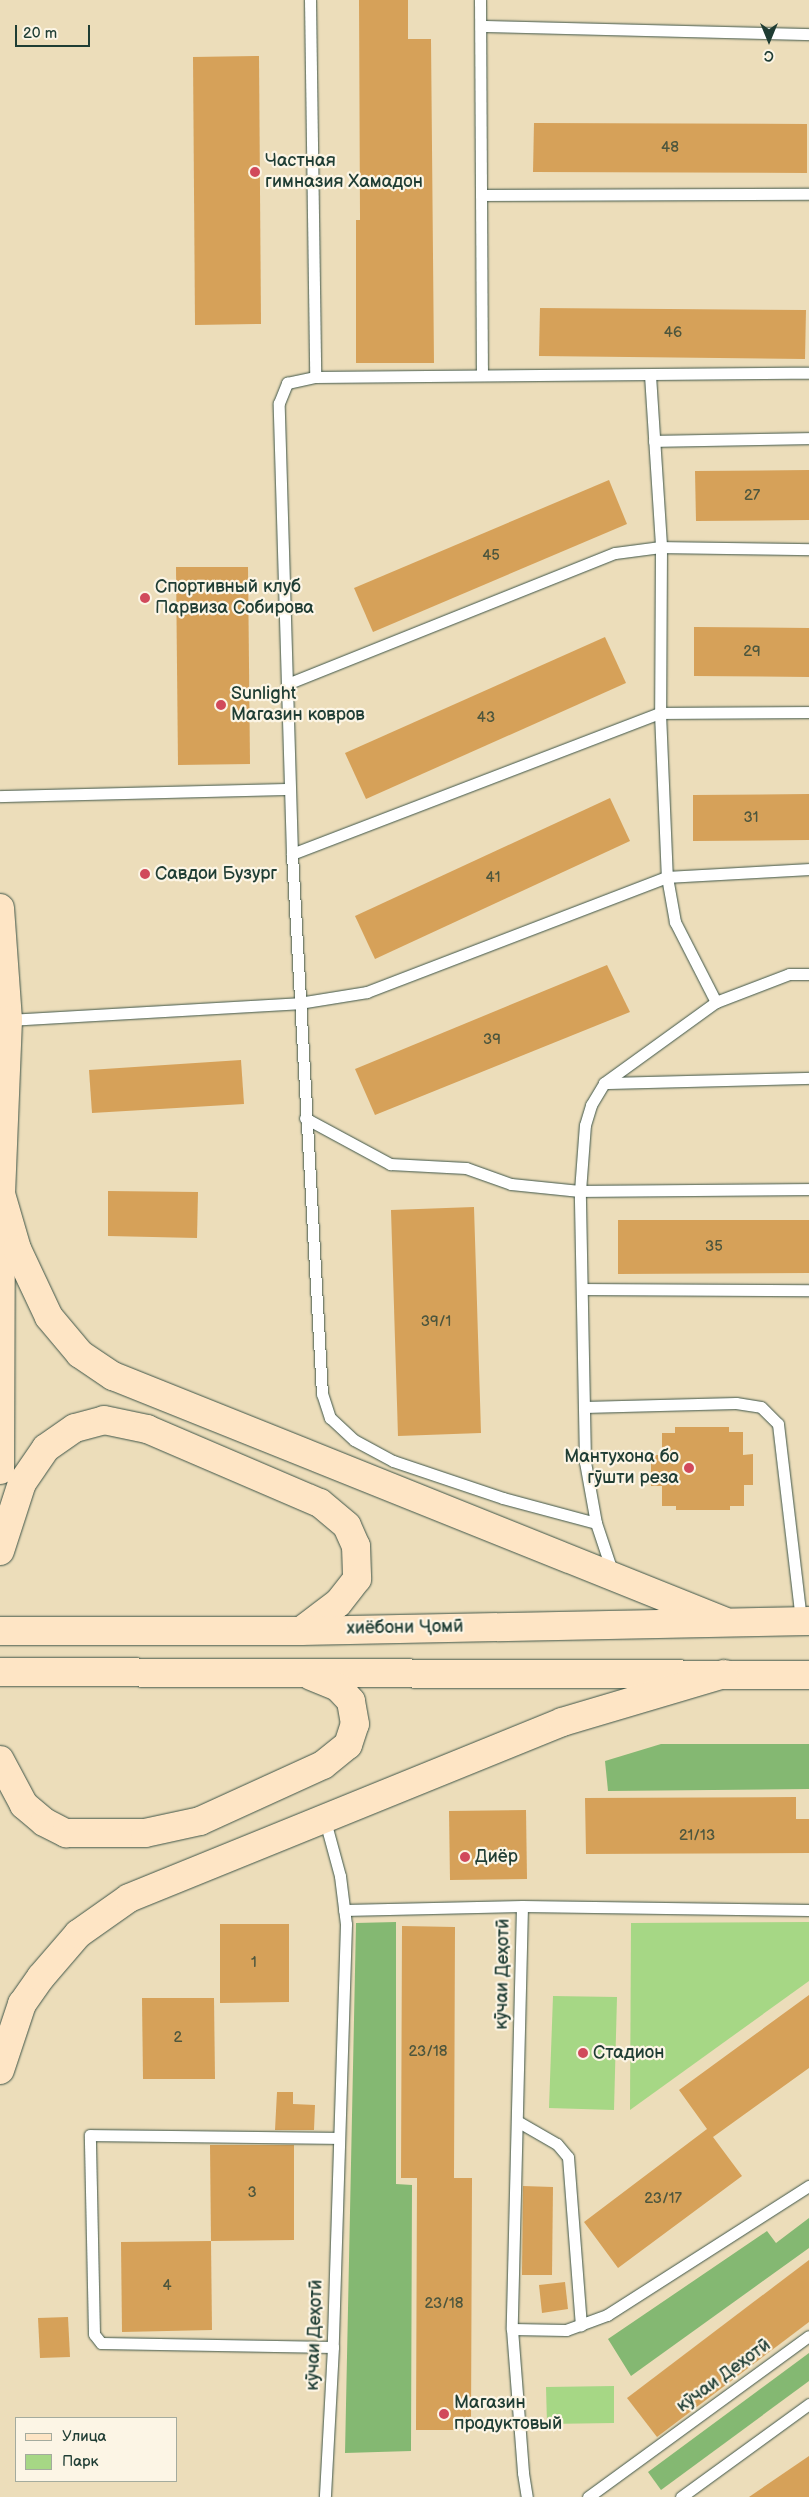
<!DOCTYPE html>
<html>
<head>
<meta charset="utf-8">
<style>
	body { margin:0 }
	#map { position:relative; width:809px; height:2497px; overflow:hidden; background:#ecddba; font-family:"Balsamiq Sans",sans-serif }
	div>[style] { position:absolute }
	.green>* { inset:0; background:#a6d785 }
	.forest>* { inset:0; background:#84b872 }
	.building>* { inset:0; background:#d6a159 }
	.roads { filter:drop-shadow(0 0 1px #3e5548) drop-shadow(0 0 1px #3e5548) }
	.service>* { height:11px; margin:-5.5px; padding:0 5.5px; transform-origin:5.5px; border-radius:5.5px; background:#fff }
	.secondary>* { height:28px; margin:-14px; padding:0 14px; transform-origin:14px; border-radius:14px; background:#fee5c5 }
	.dots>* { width:14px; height:14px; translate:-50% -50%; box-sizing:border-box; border:2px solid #fcf5e5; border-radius:50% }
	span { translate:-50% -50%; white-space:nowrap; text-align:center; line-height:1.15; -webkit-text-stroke:4.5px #fcf5e5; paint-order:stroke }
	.number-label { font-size:15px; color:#4d563d }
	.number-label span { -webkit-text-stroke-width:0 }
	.poi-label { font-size:18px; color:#1f3d34 }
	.left { translate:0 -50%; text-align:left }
	.right { translate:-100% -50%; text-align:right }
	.street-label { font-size:18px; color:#1f3d34 }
	.legend { position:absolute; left:15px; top:2417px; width:162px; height:65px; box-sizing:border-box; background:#fcf5e5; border:1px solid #a4ab9e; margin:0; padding:6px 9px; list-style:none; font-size:15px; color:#1f3d34 }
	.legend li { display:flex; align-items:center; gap:10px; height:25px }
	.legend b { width:25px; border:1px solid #a4ab9e }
	.north { position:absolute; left:744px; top:15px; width:50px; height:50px; -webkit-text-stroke:4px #fcf5e5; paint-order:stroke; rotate:180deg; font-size:14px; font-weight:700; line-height:20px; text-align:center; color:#1f3d34 }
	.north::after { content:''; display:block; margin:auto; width:18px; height:22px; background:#1f3d34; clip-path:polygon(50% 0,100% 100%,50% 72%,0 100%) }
	.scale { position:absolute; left:15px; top:25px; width:75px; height:22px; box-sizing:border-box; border:2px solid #1f3d34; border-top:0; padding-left:6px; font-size:15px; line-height:18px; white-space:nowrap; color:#1f3d34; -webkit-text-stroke:4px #fcf5e5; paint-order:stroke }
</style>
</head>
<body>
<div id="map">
	<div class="green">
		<i style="clip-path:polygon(809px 1922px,809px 1981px,630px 2110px,631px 1923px)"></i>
		<i style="clip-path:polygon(553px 1996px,617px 1997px,614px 2110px,549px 2108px)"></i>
		<i style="clip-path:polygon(614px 2386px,614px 2423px,547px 2424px,546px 2387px)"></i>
	</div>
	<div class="forest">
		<i style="clip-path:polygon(661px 1744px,809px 1744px,809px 1789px,608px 1791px,605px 1761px)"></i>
		<i style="clip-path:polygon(396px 1922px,396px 2184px,412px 2185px,411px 2451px,345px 2453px,356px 1923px)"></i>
		<i style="clip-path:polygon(809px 2218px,809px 2248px,631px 2376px,608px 2339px,767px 2231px,776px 2243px)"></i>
		<i style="clip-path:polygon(809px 2353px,809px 2381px,661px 2490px,648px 2472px)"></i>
	</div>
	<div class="building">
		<i style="clip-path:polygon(359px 0,408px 0,408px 39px,431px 39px,434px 363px,356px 363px,356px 220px,360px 220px)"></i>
		<i style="clip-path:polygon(259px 56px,261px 324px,195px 325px,193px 57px)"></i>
		<i style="clip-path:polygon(534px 123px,807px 124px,807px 173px,533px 172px)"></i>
		<i style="clip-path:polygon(540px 308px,806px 310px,805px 359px,539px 356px)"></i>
		<i style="clip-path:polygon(809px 470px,809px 520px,696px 521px,695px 471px)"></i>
		<i style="clip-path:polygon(609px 480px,627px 524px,373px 632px,354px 588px)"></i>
		<i style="clip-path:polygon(176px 567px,248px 567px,250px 764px,178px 765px)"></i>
		<i style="clip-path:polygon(694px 627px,809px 628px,809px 677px,694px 676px)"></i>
		<i style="clip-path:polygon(605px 637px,626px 683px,366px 799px,345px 753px)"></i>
		<i style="clip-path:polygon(809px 794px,809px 840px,693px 841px,693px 795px)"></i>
		<i style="clip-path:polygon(610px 798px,630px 841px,375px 959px,355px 916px)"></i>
		<i style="clip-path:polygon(607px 965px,630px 1012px,375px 1115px,355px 1069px)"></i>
		<i style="clip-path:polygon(241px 1060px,244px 1104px,92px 1113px,89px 1070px)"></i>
		<i style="clip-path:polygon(108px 1191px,198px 1192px,197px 1238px,108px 1236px)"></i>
		<i style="clip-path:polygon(474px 1207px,481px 1433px,398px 1436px,391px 1210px)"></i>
		<i style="clip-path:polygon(618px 1220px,809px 1220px,809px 1273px,618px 1274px)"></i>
		<i style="clip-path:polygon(675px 1427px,729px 1427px,729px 1432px,743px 1432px,743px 1455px,753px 1454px,753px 1485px,744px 1485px,744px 1506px,730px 1506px,730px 1510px,676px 1510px,676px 1506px,662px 1506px,662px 1486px,651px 1486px,651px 1455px,662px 1455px,662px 1433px,675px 1433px)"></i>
		<i style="clip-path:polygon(796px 1797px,796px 1819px,809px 1819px,809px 1853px,586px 1854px,585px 1798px)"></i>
		<i style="clip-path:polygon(526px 1810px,527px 1879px,450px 1880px,449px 1811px)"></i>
		<i style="clip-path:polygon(220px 1924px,289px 1924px,289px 2002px,220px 2003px)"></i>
		<i style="clip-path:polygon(402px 1926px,455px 1927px,454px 2178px,472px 2178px,471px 2430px,416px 2430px,417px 2178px,401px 2178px)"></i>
		<i style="clip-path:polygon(809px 1995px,809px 2068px,713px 2137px,742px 2176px,618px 2268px,584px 2222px,707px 2129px,679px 2090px)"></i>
		<i style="clip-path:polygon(142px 1998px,214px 1998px,215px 2079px,143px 2079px)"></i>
		<i style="clip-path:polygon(277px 2092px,293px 2092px,293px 2104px,315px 2105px,314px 2130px,275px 2130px)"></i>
		<i style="clip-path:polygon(210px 2145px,294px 2145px,294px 2240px,211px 2241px)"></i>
		<i style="clip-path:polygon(523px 2186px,553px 2187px,552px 2275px,522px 2275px)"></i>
		<i style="clip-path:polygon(211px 2241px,212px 2330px,122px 2332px,121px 2242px)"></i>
		<i style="clip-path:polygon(809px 2260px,809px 2322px,657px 2437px,627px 2398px)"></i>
		<i style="clip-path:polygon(565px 2282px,568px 2309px,542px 2313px,539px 2285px)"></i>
		<i style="clip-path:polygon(68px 2317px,70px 2357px,40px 2358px,38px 2318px)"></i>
		<i style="clip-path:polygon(809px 2456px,809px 2497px,749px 2497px)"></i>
	</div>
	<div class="roads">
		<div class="service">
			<i style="left:310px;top:0;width:377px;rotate:89.2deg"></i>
			<i style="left:480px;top:0;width:374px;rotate:89.7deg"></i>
			<i style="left:481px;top:26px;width:328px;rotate:1.4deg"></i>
			<i style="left:482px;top:195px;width:327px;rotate:-0.2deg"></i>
			<i style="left:650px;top:375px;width:172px;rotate:86.3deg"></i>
			<i style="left:661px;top:547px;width:166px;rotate:90.3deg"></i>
			<i style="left:660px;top:713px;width:164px;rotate:87.6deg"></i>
			<i style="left:667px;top:877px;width:46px;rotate:79.9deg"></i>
			<i style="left:675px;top:922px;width:90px;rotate:62.9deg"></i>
			<i style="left:654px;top:441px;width:155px;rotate:-1.1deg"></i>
			<i style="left:287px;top:684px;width:353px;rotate:-21.8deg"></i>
			<i style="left:615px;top:553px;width:46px;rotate:-7.4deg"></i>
			<i style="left:661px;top:547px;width:148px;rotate:0.8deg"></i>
			<i style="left:0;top:796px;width:290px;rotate:-1.4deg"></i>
			<i style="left:292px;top:854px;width:394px;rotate:-21deg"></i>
			<i style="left:660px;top:713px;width:149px;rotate:-0.4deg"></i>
			<i style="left:8px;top:1020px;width:291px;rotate:-3.3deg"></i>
			<i style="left:299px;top:1003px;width:69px;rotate:-9.2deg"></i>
			<i style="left:367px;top:992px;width:321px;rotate:-21deg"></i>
			<i style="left:667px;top:877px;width:142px;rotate:-3.2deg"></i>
			<i style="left:604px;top:1083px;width:205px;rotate:-1.4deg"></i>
			<i style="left:305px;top:1118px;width:97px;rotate:28.4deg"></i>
			<i style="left:390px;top:1164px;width:76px;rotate:3deg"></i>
			<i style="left:466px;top:1168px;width:48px;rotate:19.6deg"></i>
			<i style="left:511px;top:1184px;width:69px;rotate:5.8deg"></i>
			<i style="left:580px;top:1191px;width:229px;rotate:-0.5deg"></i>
			<i style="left:582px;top:1289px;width:227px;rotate:0.3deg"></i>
			<i style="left:584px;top:1407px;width:152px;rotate:-1.5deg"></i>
			<i style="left:736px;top:1403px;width:25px;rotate:9deg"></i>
			<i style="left:761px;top:1407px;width:24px;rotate:45deg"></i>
			<i style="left:778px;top:1424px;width:198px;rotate:83.3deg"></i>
			<i style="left:596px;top:1523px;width:96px;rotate:-165deg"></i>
			<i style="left:503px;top:1498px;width:116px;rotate:-161.4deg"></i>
			<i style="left:393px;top:1461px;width:44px;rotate:-151.7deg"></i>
			<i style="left:354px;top:1440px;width:33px;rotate:-137deg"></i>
			<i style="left:330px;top:1418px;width:25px;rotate:-108deg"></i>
			<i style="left:322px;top:1394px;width:541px;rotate:-93.18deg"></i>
			<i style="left:292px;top:854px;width:451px;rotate:-91.7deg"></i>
			<i style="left:279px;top:403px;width:22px;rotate:-68deg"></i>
			<i style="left:287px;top:383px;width:29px;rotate:-12deg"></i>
			<i style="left:315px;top:377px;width:494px;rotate:-0.5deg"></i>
			<i style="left:613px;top:1574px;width:54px;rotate:-108.4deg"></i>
			<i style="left:596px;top:1523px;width:62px;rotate:-100.2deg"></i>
			<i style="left:585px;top:1462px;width:271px;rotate:-91.1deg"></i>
			<i style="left:580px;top:1191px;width:66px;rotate:-85.7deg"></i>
			<i style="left:585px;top:1125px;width:21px;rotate:-73deg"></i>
			<i style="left:591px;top:1105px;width:26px;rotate:-59deg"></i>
			<i style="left:604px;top:1083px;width:138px;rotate:-35.9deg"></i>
			<i style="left:716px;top:1002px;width:78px;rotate:-21deg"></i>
			<i style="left:789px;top:974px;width:20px"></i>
			<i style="left:324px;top:1817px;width:61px;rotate:74.8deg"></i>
			<i style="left:340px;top:1876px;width:48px;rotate:82.9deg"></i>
			<i style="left:346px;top:1924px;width:423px;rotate:91.8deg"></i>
			<i style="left:333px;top:2347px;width:150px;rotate:93.1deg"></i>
			<i style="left:522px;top:1906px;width:423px;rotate:91.4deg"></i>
			<i style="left:512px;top:2329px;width:144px;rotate:85.6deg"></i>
			<i style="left:523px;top:2473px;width:24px;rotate:81deg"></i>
			<i style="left:344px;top:1910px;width:178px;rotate:-1.3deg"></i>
			<i style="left:522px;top:1906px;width:287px;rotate:0.8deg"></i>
			<i style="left:517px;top:2121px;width:46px;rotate:29.9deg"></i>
			<i style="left:557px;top:2144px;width:17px;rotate:50deg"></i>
			<i style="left:568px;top:2157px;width:169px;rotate:85.6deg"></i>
			<i style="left:512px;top:2329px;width:54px;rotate:1.1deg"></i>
			<i style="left:566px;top:2330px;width:44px;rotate:-20.1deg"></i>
			<i style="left:607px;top:2315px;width:240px;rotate:-32.6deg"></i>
			<i style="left:333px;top:2347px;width:232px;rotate:-179deg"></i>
			<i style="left:101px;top:2343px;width:11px;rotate:-128deg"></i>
			<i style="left:94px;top:2334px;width:199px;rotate:-91.2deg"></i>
			<i style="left:90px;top:2135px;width:249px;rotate:0.7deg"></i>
			<i style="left:588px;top:2497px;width:273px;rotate:-36.1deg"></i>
			<i style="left:681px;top:2497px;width:158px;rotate:-36deg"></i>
		</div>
		<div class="secondary">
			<i style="left:0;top:908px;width:112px;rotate:85.9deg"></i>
			<i style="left:8px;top:1020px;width:174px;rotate:92.3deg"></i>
			<i style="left:1px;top:1194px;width:276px;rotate:90.2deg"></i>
			<i style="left:1px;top:1194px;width:57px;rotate:73.8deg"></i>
			<i style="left:17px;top:1249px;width:75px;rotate:64.8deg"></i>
			<i style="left:49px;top:1317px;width:48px;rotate:50deg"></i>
			<i style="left:80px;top:1354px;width:40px;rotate:34deg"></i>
			<i style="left:113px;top:1376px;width:658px;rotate:21.85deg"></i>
			<i style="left:0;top:1551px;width:71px;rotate:-72.1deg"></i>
			<i style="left:22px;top:1483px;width:42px;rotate:-55.6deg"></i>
			<i style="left:46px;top:1448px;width:35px;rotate:-35deg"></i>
			<i style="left:75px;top:1428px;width:30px;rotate:-15deg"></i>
			<i style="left:104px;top:1420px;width:44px;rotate:11.8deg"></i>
			<i style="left:147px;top:1429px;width:188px;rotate:23.2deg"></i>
			<i style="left:320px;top:1503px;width:35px;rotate:40deg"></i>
			<i style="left:347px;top:1526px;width:22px;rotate:66deg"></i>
			<i style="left:356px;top:1546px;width:33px;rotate:88deg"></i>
			<i style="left:357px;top:1579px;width:31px;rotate:128deg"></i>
			<i style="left:338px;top:1603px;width:46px;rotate:142.9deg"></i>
			<i style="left:0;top:1631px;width:301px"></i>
			<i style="left:301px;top:1631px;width:508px;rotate:-1.13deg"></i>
			<i style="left:0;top:1672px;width:809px;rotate:0.21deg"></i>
			<i style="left:0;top:1760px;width:51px;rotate:61.9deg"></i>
			<i style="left:24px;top:1805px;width:26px;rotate:40deg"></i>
			<i style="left:44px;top:1822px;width:25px;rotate:27deg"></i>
			<i style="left:66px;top:1833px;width:79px"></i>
			<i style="left:145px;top:1833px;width:56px;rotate:-12.3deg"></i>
			<i style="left:200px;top:1821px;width:135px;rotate:-24.5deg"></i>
			<i style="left:323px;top:1765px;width:32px;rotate:-39deg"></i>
			<i style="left:348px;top:1745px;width:22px;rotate:-72deg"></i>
			<i style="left:355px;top:1724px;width:23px;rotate:-100deg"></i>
			<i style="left:351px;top:1701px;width:19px;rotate:-133deg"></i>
			<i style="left:338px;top:1687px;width:29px;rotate:-158deg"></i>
			<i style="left:0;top:2070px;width:70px;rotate:-71.6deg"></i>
			<i style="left:22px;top:2004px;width:33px;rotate:-55deg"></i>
			<i style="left:41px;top:1977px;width:57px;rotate:-49.3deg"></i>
			<i style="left:78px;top:1934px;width:62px;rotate:-35.2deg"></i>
			<i style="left:129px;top:1898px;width:467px;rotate:-22.1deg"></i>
			<i style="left:562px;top:1722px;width:169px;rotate:-16.5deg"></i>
		</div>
	</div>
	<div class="dots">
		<i style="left:255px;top:172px;background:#d1495b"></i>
		<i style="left:145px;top:598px;background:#d1495b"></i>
		<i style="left:221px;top:705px;background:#d1495b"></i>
		<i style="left:145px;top:874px;background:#d1495b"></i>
		<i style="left:689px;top:1468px;background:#d1495b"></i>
		<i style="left:465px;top:1857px;background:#d1495b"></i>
		<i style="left:583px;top:2053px;background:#d1495b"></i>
		<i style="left:444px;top:2414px;background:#d1495b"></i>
	</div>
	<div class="number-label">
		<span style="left:670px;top:148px">48</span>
		<span style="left:673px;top:333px">46</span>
		<span style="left:752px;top:496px">27</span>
		<span style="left:491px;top:556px">45</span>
		<span style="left:752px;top:652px">29</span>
		<span style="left:486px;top:718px">43</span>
		<span style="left:751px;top:818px">31</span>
		<span style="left:493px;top:878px">41</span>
		<span style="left:492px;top:1040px">39</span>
		<span style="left:714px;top:1247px">35</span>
		<span style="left:436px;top:1322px">39/1</span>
		<span style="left:697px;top:1836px">21/13</span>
		<span style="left:254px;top:1963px">1</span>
		<span style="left:178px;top:2038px">2</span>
		<span style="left:428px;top:2052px">23/18</span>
		<span style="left:252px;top:2193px">3</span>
		<span style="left:663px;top:2199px">23/17</span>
		<span style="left:167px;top:2286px">4</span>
		<span style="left:444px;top:2304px">23/18</span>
	</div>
	<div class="poi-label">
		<span class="left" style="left:265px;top:172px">Частная<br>гимназия Хамадон</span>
		<span class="left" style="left:155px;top:598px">Спортивный клуб<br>Парвиза Собирова</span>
		<span class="left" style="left:231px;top:705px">Sunlight<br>Магазин ковров</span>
		<span class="left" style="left:155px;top:874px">Савдои Бузург</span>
		<span class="right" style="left:679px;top:1468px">Мантухона бо<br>гӯшти реза</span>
		<span class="left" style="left:475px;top:1857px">Диёр</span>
		<span class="left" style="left:593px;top:2053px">Стадион</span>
		<span class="left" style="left:454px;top:2414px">Магазин<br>продуктовый</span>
	</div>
	<div class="street-label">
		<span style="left:405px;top:1628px;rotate:-1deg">хиёбони Ҷомӣ</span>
		<span style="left:503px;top:1974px;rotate:-89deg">кӯчаи Деҳотӣ</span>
		<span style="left:315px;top:2335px;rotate:-88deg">кӯчаи Деҳотӣ</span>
		<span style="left:724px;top:2376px;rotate:-36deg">кӯчаи Деҳотӣ</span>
	</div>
	<ul class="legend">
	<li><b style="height:6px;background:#fee5c5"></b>Улица</li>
	<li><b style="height:14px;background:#a6d785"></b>Парк</li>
	</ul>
	<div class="north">С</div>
	<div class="scale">20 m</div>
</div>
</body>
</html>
